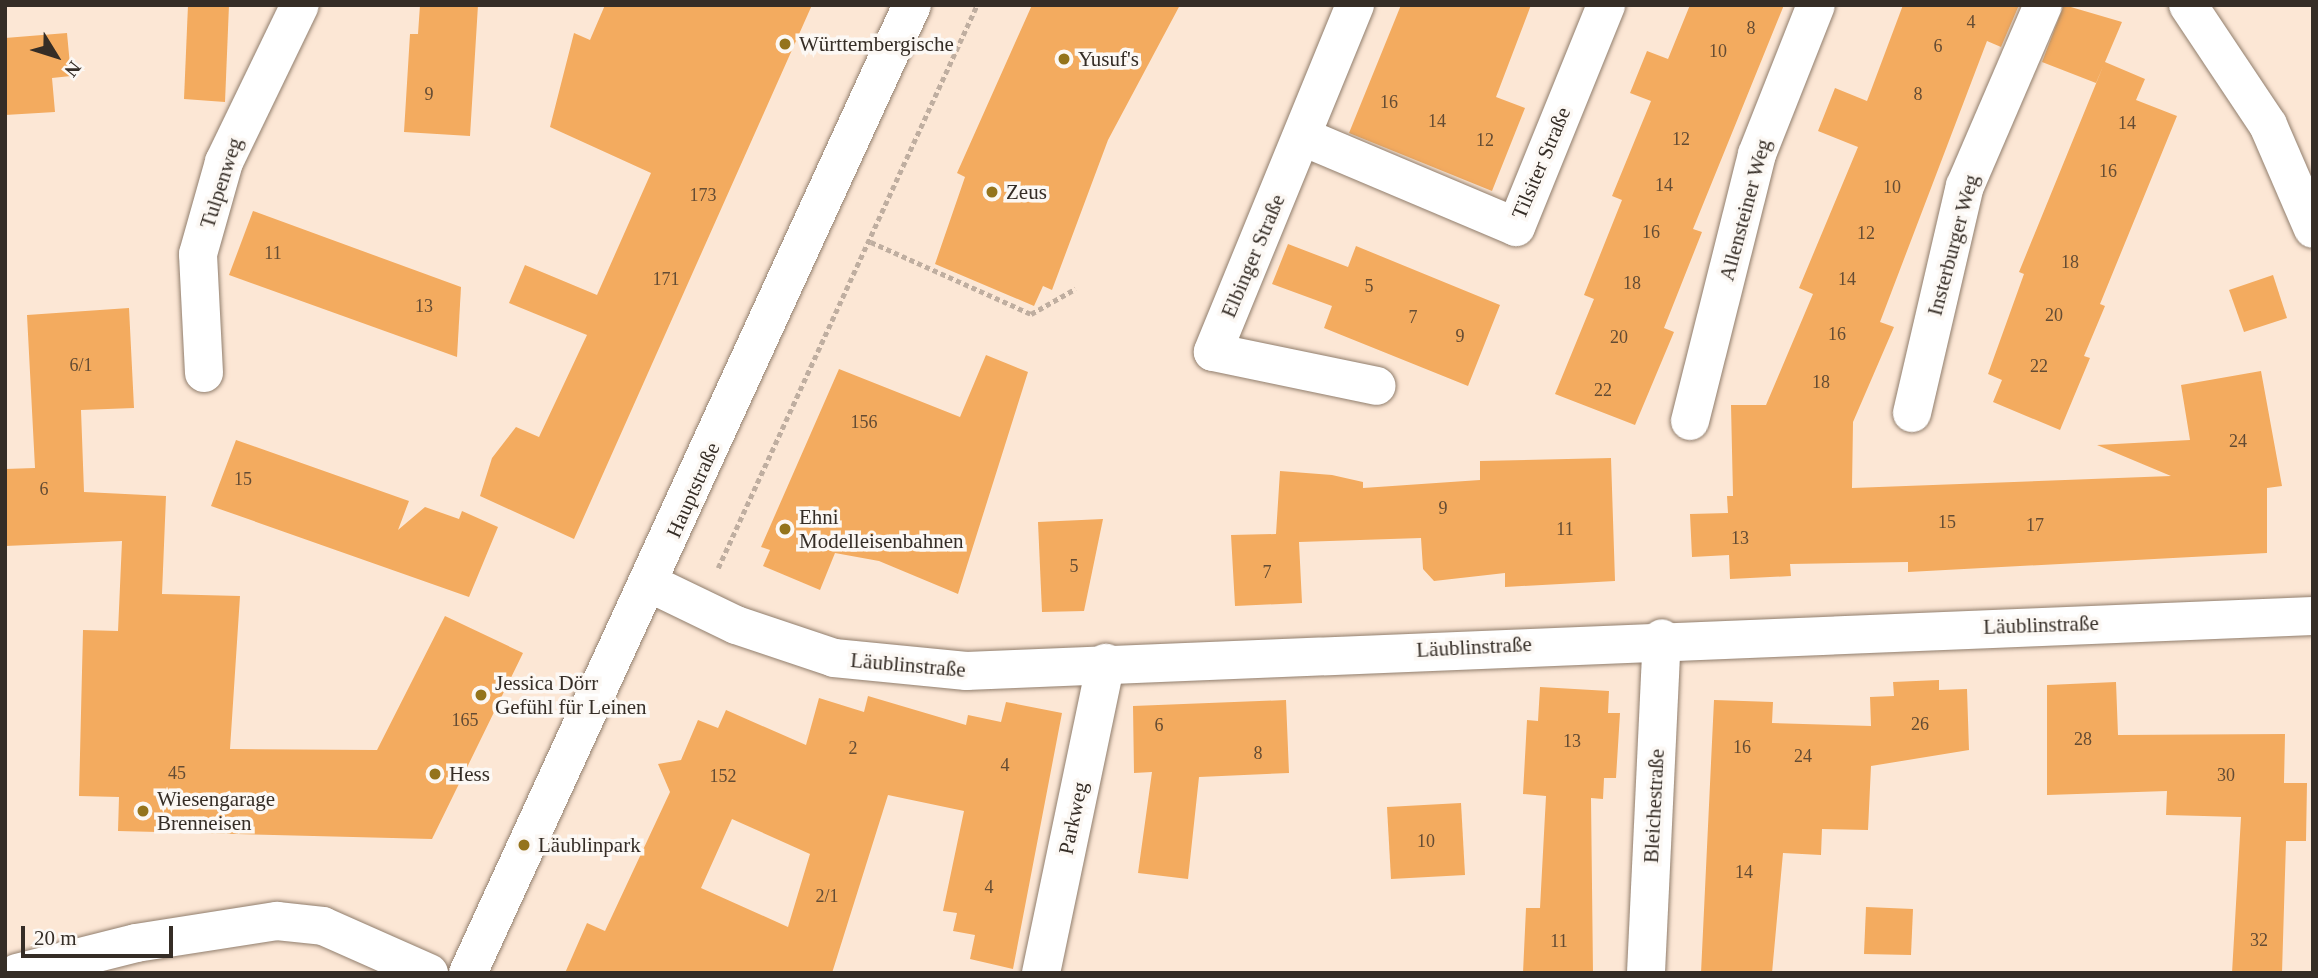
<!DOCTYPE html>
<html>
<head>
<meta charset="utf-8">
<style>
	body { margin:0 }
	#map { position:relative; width:2318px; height:978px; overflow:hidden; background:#fce7d5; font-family:"Times New Roman",serif }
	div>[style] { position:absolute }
	.building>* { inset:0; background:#f3ab5f }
	.path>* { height:4.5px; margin-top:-2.25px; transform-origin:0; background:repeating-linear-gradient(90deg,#bfaea0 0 5px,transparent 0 8.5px) }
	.roads { filter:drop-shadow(0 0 2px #917e6d) drop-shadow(0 0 2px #917e6d) }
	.minor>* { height:38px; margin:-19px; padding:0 19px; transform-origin:19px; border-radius:19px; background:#fff }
	.dots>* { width:19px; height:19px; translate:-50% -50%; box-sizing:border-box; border:4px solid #fcf8f4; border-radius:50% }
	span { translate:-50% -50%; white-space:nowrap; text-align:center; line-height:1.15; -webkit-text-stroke:7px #fcf8f4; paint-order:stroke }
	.number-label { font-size:18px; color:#644c34 }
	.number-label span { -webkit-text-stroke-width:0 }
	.poi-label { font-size:21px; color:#352d26 }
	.left { translate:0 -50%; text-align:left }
	.street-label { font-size:21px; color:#352d26 }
	.frame { position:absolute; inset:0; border:7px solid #352d26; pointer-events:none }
	.north { position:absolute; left:21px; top:21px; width:70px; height:70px; -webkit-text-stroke:5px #fcf8f4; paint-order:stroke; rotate:128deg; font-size:19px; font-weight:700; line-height:28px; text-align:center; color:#352d26 }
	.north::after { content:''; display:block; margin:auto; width:24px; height:32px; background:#352d26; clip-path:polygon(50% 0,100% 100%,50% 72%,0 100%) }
	.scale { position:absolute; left:21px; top:926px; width:152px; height:32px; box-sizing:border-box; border:4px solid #352d26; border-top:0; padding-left:9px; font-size:21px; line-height:24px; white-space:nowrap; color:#352d26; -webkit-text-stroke:5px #fcf8f4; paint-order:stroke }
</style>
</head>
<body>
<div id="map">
	<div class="building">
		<i style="clip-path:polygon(188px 5px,229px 5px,225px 102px,184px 99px)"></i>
		<i style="clip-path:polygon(420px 5px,478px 5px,470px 136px,404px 132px,410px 34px,418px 34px)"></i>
		<i style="clip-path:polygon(605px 5px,812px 5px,574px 539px,480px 496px,492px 458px,516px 427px,539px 437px,587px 335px,509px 303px,525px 265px,597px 295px,651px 173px,550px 127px,574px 33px,590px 40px)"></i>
		<i style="clip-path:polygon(1032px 5px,1180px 5px,1108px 140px,1052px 290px,1043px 286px,1034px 306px,935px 264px,965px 177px,957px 173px)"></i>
		<i style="clip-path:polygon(1401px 5px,1531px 5px,1496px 97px,1525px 108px,1492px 191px,1349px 133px)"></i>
		<i style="clip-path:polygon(1690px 5px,1784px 5px,1693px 229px,1702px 232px,1664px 328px,1674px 332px,1635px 425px,1555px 394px,1594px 299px,1584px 295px,1622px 200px,1612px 196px,1651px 101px,1630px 93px,1647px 51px,1668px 59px)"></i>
		<i style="clip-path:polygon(1903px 5px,2019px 5px,2001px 47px,1987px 41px,1880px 322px,1894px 327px,1853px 422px,1852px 488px,2171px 476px,2097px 445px,2190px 440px,2181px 385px,2261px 371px,2282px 486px,2267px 488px,2267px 553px,1908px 572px,1908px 562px,1790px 564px,1791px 576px,1730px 579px,1729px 555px,1692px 557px,1690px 514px,1728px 513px,1727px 496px,1733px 496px,1731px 405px,1766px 405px,1813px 294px,1799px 288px,1858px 147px,1818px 131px,1835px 88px,1867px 101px)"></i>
		<i style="clip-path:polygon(2064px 5px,2122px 22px,2105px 62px,2145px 79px,2136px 100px,2177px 116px,2100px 304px,2105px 306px,2084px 356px,2090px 358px,2060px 430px,1993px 402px,2002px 380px,1988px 374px,2024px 274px,2019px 272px,2104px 64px,2096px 83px,2042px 62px)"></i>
		<i style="clip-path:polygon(67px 33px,71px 76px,52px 78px,55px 112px,5px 115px,5px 38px)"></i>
		<i style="clip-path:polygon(253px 211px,461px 287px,457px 357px,229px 275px)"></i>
		<i style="clip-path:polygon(1288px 244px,1348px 267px,1356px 246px,1500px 305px,1468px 386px,1324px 328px,1332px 306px,1272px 284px)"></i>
		<i style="clip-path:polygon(2273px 275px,2287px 318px,2244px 332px,2229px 290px)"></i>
		<i style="clip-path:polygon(129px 308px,134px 408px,81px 410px,84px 492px,166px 496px,162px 594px,240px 596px,230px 749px,377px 750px,445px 616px,523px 653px,432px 839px,118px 831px,119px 797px,79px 796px,83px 630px,118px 631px,122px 541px,5px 546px,5px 469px,35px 468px,27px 315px)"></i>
		<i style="clip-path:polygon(986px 355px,1028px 372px,958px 594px,879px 561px,835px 553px,820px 590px,763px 566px,770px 550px,761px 547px,839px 369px,960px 417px)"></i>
		<i style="clip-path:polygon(236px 440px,409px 501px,398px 530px,425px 507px,459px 519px,462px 511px,498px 527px,469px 597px,211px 506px)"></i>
		<i style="clip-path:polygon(1611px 458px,1615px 581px,1505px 587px,1505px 573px,1434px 581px,1423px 569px,1421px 538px,1299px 542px,1302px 603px,1235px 606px,1231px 535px,1276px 534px,1280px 471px,1332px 475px,1363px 482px,1363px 488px,1480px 480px,1480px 461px)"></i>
		<i style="clip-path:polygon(1103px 519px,1084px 611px,1042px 612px,1038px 522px)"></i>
		<i style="clip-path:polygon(1939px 680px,1939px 690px,1967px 689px,1969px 750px,1871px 766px,1868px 830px,1822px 829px,1821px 855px,1783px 853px,1772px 973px,1701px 973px,1714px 700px,1773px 702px,1772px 723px,1871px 726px,1870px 697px,1894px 696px,1893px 682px)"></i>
		<i style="clip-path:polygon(2116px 682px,2118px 735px,2285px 734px,2284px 783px,2307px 783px,2306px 841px,2286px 841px,2282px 973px,2232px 973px,2241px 817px,2166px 815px,2167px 791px,2047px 795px,2047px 685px)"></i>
		<i style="clip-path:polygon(1540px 687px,1609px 691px,1608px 713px,1620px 713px,1616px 778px,1604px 778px,1603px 799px,1591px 798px,1593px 973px,1523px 973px,1526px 908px,1540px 908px,1546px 796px,1523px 794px,1527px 720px,1538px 721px)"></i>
		<i style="clip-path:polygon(evenodd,868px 696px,966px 725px,968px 715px,1001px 722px,1006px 702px,1062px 713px,1013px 969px,970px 959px,975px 935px,953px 931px,957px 913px,943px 911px,964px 811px,888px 795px,832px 973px,565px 973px,587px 923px,605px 931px,670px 792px,658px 764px,681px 760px,698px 720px,718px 728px,726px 710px,806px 745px,819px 698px,864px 712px,868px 696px,732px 819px,810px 854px,788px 927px,701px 888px,732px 819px)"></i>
		<i style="clip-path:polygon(1286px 700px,1289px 773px,1199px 777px,1188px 879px,1138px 873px,1152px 772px,1134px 773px,1133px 706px)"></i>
		<i style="clip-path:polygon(1461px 803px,1465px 875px,1391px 879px,1387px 807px)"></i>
		<i style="clip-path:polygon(1866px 907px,1913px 909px,1911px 955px,1864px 954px)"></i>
	</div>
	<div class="path">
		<i style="left:871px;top:242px;width:175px;rotate:24.2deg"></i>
		<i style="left:1031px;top:314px;width:51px;rotate:-29.6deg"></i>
		<i style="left:718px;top:568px;width:620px;rotate:-65.3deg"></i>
	</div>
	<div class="roads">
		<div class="minor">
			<i style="left:1355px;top:5px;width:375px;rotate:112.3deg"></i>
			<i style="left:1213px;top:352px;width:167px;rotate:11.7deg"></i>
			<i style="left:2188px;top:5px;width:144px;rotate:56.3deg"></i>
			<i style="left:2268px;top:125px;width:113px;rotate:66.6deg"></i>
			<i style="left:1303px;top:137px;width:231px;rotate:22.9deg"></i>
			<i style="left:1516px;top:227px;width:240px;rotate:-67.9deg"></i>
			<i style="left:204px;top:373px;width:119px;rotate:-92.9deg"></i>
			<i style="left:198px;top:254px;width:96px;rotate:-74.2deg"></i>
			<i style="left:224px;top:162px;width:174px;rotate:-64.2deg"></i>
			<i style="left:1912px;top:413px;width:233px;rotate:-76.9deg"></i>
			<i style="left:1965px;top:186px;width:197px;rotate:-66.7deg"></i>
			<i style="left:1690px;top:421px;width:275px;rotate:-75.9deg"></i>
			<i style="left:1757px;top:154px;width:160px;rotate:-68.4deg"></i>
			<i style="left:651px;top:584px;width:94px;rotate:25.8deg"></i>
			<i style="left:736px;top:625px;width:103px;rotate:18.6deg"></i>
			<i style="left:834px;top:658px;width:133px;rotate:5.6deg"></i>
			<i style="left:966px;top:671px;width:1348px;rotate:-2.34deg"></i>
			<i style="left:17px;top:973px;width:123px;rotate:-14.1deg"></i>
			<i style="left:136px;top:943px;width:143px;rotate:-8.9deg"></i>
			<i style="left:277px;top:921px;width:46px;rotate:6.2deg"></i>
			<i style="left:323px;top:926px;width:116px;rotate:23.9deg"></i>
			<i style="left:468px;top:973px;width:1065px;rotate:-65.36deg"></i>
			<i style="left:1041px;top:973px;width:317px;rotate:-78.2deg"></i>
			<i style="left:1646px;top:973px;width:335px;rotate:-87.3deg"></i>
		</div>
	</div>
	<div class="dots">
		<i style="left:785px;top:44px;background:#94741c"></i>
		<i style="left:1064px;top:59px;background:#94741c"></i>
		<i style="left:992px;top:192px;background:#94741c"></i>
		<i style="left:785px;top:529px;background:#94741c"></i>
		<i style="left:481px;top:695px;background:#94741c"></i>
		<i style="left:435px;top:774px;background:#94741c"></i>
		<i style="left:143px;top:811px;background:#94741c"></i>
		<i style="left:524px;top:845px;background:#94741c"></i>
	</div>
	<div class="number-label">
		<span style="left:1971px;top:22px">4</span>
		<span style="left:1751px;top:28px">8</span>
		<span style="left:1938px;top:46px">6</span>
		<span style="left:1718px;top:51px">10</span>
		<span style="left:429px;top:94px">9</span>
		<span style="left:1918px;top:94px">8</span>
		<span style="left:1389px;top:102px">16</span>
		<span style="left:1437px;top:121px">14</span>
		<span style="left:2127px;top:123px">14</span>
		<span style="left:1681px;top:139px">12</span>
		<span style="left:1485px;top:140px">12</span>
		<span style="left:2108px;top:171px">16</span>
		<span style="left:1664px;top:185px">14</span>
		<span style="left:1892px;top:187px">10</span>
		<span style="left:703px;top:195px">173</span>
		<span style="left:1651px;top:232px">16</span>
		<span style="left:1866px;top:233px">12</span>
		<span style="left:273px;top:253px">11</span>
		<span style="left:2070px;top:262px">18</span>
		<span style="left:666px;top:279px">171</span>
		<span style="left:1847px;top:279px">14</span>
		<span style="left:1632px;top:283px">18</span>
		<span style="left:1369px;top:286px">5</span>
		<span style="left:424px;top:306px">13</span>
		<span style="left:2054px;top:315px">20</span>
		<span style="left:1413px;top:317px">7</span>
		<span style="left:1837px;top:334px">16</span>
		<span style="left:1460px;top:336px">9</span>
		<span style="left:1619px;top:337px">20</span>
		<span style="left:81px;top:365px">6/1</span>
		<span style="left:2039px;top:366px">22</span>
		<span style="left:1821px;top:382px">18</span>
		<span style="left:1603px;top:390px">22</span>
		<span style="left:864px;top:422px">156</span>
		<span style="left:2238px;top:441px">24</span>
		<span style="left:243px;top:479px">15</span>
		<span style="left:44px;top:489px">6</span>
		<span style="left:1443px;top:508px">9</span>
		<span style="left:1947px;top:522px">15</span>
		<span style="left:2035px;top:525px">17</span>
		<span style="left:1565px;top:529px">11</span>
		<span style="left:1740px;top:538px">13</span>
		<span style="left:1074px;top:566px">5</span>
		<span style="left:1267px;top:572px">7</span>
		<span style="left:465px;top:720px">165</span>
		<span style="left:1920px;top:724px">26</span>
		<span style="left:1159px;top:725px">6</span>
		<span style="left:2083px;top:739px">28</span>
		<span style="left:1572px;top:741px">13</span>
		<span style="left:1742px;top:747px">16</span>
		<span style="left:853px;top:748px">2</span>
		<span style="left:1258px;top:753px">8</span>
		<span style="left:1803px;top:756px">24</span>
		<span style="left:1005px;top:765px">4</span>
		<span style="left:177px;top:773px">45</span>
		<span style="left:2226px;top:775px">30</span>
		<span style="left:723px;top:776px">152</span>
		<span style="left:1426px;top:841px">10</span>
		<span style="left:1744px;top:872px">14</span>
		<span style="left:989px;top:887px">4</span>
		<span style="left:827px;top:896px">2/1</span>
		<span style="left:2259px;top:940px">32</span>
		<span style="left:1559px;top:941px">11</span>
	</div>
	<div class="poi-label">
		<span class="left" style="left:799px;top:44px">Württembergische</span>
		<span class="left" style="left:1078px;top:59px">Yusuf's</span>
		<span class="left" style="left:1006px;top:192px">Zeus</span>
		<span class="left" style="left:799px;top:529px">Ehni<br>Modelleisenbahnen</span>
		<span class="left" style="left:495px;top:695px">Jessica Dörr<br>Gefühl für Leinen</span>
		<span class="left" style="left:449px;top:774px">Hess</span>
		<span class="left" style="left:157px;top:811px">Wiesengarage<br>Brenneisen</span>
		<span class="left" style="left:538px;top:845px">Läublinpark</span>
	</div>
	<div class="street-label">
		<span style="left:1541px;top:163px;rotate:-67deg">Tilsiter Straße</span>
		<span style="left:221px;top:183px;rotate:-72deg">Tulpenweg</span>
		<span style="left:1745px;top:210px;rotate:-75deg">Allensteiner Weg</span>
		<span style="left:1953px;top:245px;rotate:-75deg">Insterburger Weg</span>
		<span style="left:1253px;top:256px;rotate:-67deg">Elbinger Straße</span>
		<span style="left:693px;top:490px;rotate:-66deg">Hauptstraße</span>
		<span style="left:2041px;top:625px;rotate:-2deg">Läublinstraße</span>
		<span style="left:1474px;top:647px;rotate:-3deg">Läublinstraße</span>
		<span style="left:908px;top:665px;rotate:5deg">Läublinstraße</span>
		<span style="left:1654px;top:806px;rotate:-87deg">Bleichestraße</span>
		<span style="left:1073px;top:818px;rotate:-78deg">Parkweg</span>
	</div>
	<div class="frame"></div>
	<div class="north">N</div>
	<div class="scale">20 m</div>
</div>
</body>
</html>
